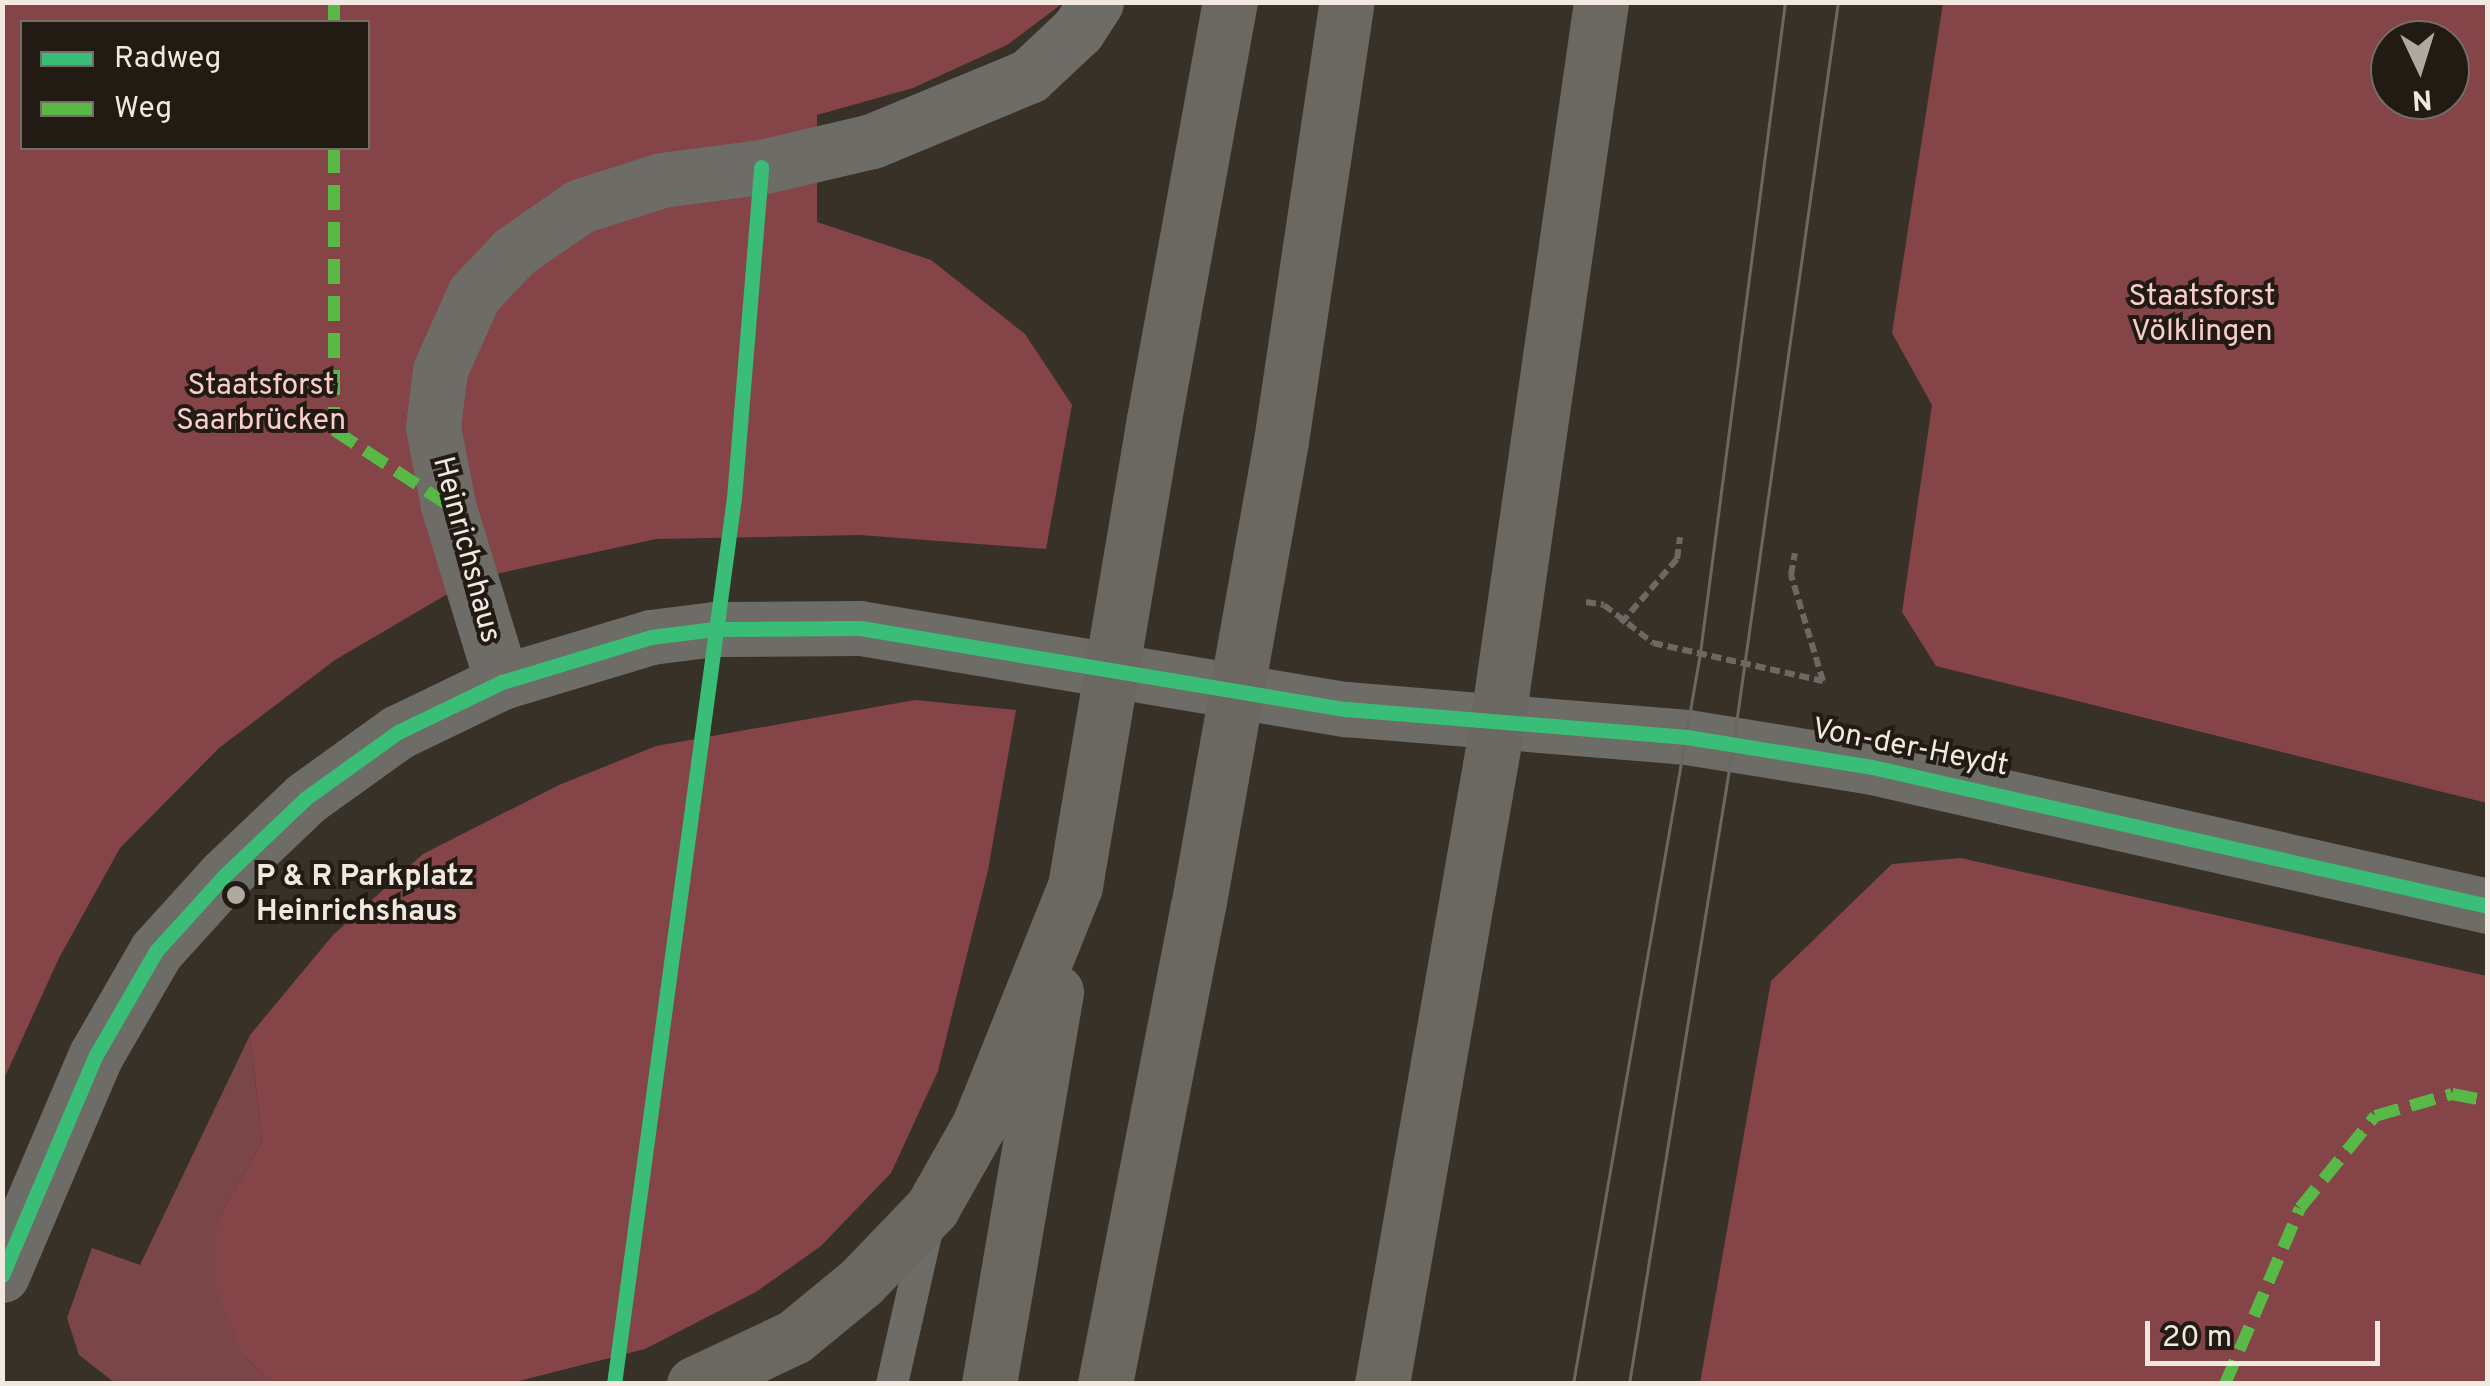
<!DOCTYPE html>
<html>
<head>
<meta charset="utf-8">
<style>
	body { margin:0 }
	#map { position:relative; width:2490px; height:1386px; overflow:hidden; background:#383128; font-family:Overpass,sans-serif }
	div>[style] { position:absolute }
	.green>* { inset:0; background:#7b4647 }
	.forest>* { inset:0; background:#854447 }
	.path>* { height:6px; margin-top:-3px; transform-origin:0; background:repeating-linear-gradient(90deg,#6c6964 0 10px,transparent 0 15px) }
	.service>* { height:32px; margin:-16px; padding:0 16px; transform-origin:16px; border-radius:16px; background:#6e6c67 }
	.minor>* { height:55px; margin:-27.5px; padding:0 27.5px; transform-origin:27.5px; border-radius:27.5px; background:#6e6c67 }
	.motorway>* { height:55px; margin:-27.5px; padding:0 27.5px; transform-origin:27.5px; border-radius:27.5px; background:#6b6861 }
	.tram>* { height:2.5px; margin:-1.25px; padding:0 1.25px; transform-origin:1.25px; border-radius:1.25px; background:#6b6862 }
	.motorway-bridge>* { height:55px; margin:-27.5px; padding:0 27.5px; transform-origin:27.5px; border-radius:27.5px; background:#6b6861 }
	.quiet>* { height:12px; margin-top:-6px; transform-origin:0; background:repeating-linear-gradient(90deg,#58b947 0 25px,transparent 0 37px) }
	.cycleway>* { height:15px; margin:-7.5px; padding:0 7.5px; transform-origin:7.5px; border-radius:7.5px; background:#3abd76 }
	.dots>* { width:28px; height:28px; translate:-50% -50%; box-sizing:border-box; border:5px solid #211b14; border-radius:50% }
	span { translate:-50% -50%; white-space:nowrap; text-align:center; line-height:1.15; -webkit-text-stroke:8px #211b14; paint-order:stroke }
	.park-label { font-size:30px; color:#facdcd }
	.street-label { font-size:30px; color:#f1e9df }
	.poi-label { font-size:30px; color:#f1e9df; font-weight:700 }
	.left { translate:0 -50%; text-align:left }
	.frame { position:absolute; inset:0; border:5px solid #f1e9df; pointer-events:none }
	.legend { position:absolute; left:20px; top:20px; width:350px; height:130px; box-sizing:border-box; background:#211b14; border:2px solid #746d65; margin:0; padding:12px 18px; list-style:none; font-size:30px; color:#f1e9df }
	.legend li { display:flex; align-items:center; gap:20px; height:50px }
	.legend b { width:50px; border:2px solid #746d65 }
	.north { position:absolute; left:2370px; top:20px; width:100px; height:100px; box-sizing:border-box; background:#211b14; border:2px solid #746d65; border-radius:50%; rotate:176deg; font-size:28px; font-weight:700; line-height:40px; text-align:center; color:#f1e9df }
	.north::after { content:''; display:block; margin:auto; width:35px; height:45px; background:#b0a99f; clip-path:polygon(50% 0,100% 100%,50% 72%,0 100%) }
	.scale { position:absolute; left:2145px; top:1321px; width:235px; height:45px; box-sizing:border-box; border:5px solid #f1e9df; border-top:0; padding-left:12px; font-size:30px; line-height:35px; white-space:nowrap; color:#f1e9df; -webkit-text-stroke:8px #211b14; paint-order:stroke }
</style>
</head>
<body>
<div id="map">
	<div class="green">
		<i style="clip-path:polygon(250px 1035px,262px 1141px,217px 1221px,244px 1356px,273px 1383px,115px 1383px,79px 1355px,67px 1318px,92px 1248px,140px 1265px)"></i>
	</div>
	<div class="forest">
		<i style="clip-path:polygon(evenodd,3px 3px,1063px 3px,1007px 45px,913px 88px,817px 115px,817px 222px,931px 260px,1025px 334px,1072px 405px,1046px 549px,860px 535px,656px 539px,473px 579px,335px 660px,219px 748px,120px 848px,59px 958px,3px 1081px,3px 3px,22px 22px,368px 22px,368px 148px,22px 148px,22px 22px)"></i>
		<i style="clip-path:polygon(evenodd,1943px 3px,2487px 3px,2487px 803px,1936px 666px,1902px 612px,1932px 405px,1892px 333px,1943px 3px,2390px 40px,2450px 40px,2450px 100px,2390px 100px,2390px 40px)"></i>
		<i style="clip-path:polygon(915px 700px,1016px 710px,988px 870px,938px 1071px,891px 1173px,821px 1246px,756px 1292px,645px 1349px,511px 1383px,273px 1383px,244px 1356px,216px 1289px,217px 1221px,262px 1141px,250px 1035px,333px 935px,423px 854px,559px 785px,656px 746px)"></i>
		<i style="clip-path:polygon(1961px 858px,2487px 976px,2487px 1383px,1700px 1383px,1771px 981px,1892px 864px)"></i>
	</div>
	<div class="path">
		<i style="left:1586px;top:602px;width:18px;rotate:9deg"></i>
		<i style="left:1604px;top:605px;width:62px;rotate:37.8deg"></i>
		<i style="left:1653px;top:643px;width:174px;rotate:12.6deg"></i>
		<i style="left:1823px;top:681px;width:111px;rotate:-106.8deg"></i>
		<i style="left:1791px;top:575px;width:22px;rotate:-80deg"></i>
		<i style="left:1621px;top:623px;width:85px;rotate:-48.8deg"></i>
		<i style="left:1677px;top:559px;width:22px;rotate:-82deg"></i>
	</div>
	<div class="service">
		<i style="left:892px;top:1384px;width:171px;rotate:-77.2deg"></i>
	</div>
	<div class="minor">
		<i style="left:502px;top:682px;width:185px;rotate:-107deg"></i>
		<i style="left:448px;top:505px;width:79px;rotate:-100.9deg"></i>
		<i style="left:433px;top:427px;width:57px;rotate:-83deg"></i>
		<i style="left:440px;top:370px;width:83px;rotate:-65.9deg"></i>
		<i style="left:474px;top:294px;width:59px;rotate:-46.4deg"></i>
		<i style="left:515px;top:251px;width:79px;rotate:-34.7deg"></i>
		<i style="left:580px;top:206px;width:86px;rotate:-17.6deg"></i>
		<i style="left:662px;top:180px;width:100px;rotate:-7.5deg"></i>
		<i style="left:761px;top:167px;width:114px;rotate:-13.2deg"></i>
		<i style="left:872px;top:141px;width:170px;rotate:-22.5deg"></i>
		<i style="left:1029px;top:76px;width:67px;rotate:-43.2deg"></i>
		<i style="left:1078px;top:30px;width:33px;rotate:-57deg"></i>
		<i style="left:2px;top:1275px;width:239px;rotate:-66.9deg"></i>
		<i style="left:96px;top:1055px;width:120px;rotate:-60deg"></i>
		<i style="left:156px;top:951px;width:101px;rotate:-47.8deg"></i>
		<i style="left:224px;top:876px;width:113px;rotate:-43.6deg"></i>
		<i style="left:306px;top:798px;width:113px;rotate:-35.7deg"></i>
		<i style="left:398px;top:732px;width:115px;rotate:-25.7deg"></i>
		<i style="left:502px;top:682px;width:156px;rotate:-16.8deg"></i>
		<i style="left:651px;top:637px;width:64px;rotate:-7.2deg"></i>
		<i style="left:714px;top:629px;width:146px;rotate:-0.4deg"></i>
		<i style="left:860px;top:628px;width:493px;rotate:9.5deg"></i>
		<i style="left:1346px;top:709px;width:342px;rotate:4.7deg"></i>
		<i style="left:1687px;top:737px;width:187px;rotate:9.2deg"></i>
		<i style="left:1872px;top:767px;width:631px;rotate:12.72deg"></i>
	</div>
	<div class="motorway">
		<i style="left:1154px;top:419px;width:424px;rotate:-79.7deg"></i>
		<i style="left:1281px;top:441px;width:444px;rotate:-81.5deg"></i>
		<i style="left:694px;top:1384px;width:110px;rotate:-25.2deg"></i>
		<i style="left:794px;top:1337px;width:87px;rotate:-39.4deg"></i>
		<i style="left:861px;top:1282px;width:103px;rotate:-46.2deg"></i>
		<i style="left:932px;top:1208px;width:95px;rotate:-60.5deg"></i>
		<i style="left:979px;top:1125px;width:258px;rotate:-68.1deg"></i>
		<i style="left:989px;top:1384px;width:398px;rotate:-80.3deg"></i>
		<i style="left:1105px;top:1384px;width:486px;rotate:-79deg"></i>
		<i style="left:1382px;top:1384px;width:669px;rotate:-80.1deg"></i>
		<i style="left:1497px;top:725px;width:730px;rotate:-81.81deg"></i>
	</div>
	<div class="tram">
		<i style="left:1573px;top:1384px;width:742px;rotate:-80.14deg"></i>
		<i style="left:1700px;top:653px;width:657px;rotate:-82.56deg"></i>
		<i style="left:1629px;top:1384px;width:647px;rotate:-80.76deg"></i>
		<i style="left:1733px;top:745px;width:750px;rotate:-81.96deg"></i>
	</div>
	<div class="motorway-bridge">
		<i style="left:1075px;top:886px;width:474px;rotate:-80.4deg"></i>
		<i style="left:1198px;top:907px;width:473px;rotate:-79.9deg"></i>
	</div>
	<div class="quiet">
		<i style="left:334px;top:2px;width:20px;rotate:90deg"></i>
		<i style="left:334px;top:148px;width:282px;rotate:90deg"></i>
		<i style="left:334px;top:430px;width:136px;rotate:33.3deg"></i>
		<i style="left:2225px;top:1384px;width:191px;rotate:-66.9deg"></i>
		<i style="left:2300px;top:1208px;width:119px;rotate:-50.8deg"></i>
		<i style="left:2375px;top:1116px;width:80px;rotate:-15.9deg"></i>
		<i style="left:2452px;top:1094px;width:37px;rotate:11deg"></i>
	</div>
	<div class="cycleway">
		<i style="left:2px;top:1275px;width:239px;rotate:-66.9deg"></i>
		<i style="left:96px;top:1055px;width:120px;rotate:-60deg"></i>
		<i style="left:156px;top:951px;width:101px;rotate:-47.8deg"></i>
		<i style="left:224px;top:876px;width:113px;rotate:-43.6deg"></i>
		<i style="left:306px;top:798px;width:113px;rotate:-35.7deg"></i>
		<i style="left:398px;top:732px;width:115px;rotate:-25.7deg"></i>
		<i style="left:502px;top:682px;width:156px;rotate:-16.8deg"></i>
		<i style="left:651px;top:637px;width:64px;rotate:-7.2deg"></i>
		<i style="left:714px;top:629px;width:146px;rotate:-0.4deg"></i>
		<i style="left:860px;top:628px;width:493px;rotate:9.5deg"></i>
		<i style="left:1346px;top:709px;width:342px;rotate:4.7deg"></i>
		<i style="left:1687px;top:737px;width:187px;rotate:9.2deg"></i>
		<i style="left:1872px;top:767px;width:631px;rotate:12.72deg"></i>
		<i style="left:614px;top:1384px;width:894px;rotate:-82.29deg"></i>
		<i style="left:734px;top:498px;width:332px;rotate:-85.3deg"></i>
	</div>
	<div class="dots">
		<i style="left:236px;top:895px;background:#b0a99f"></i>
	</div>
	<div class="park-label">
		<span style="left:2202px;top:315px">Staatsforst<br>Völklingen</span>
		<span style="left:261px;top:404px">Staatsforst<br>Saarbrücken</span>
	</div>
	<div class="street-label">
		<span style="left:465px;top:550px;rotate:75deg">Heinrichshaus</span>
		<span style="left:1910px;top:749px;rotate:11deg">Von-der-Heydt</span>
	</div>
	<div class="poi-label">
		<span class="left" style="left:256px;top:895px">P &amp; R Parkplatz<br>Heinrichshaus</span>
	</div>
	<div class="frame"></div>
	<ul class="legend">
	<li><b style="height:12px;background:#3abd76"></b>Radweg</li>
	<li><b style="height:12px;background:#58b947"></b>Weg</li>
	</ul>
	<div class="north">N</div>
	<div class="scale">20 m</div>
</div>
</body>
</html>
